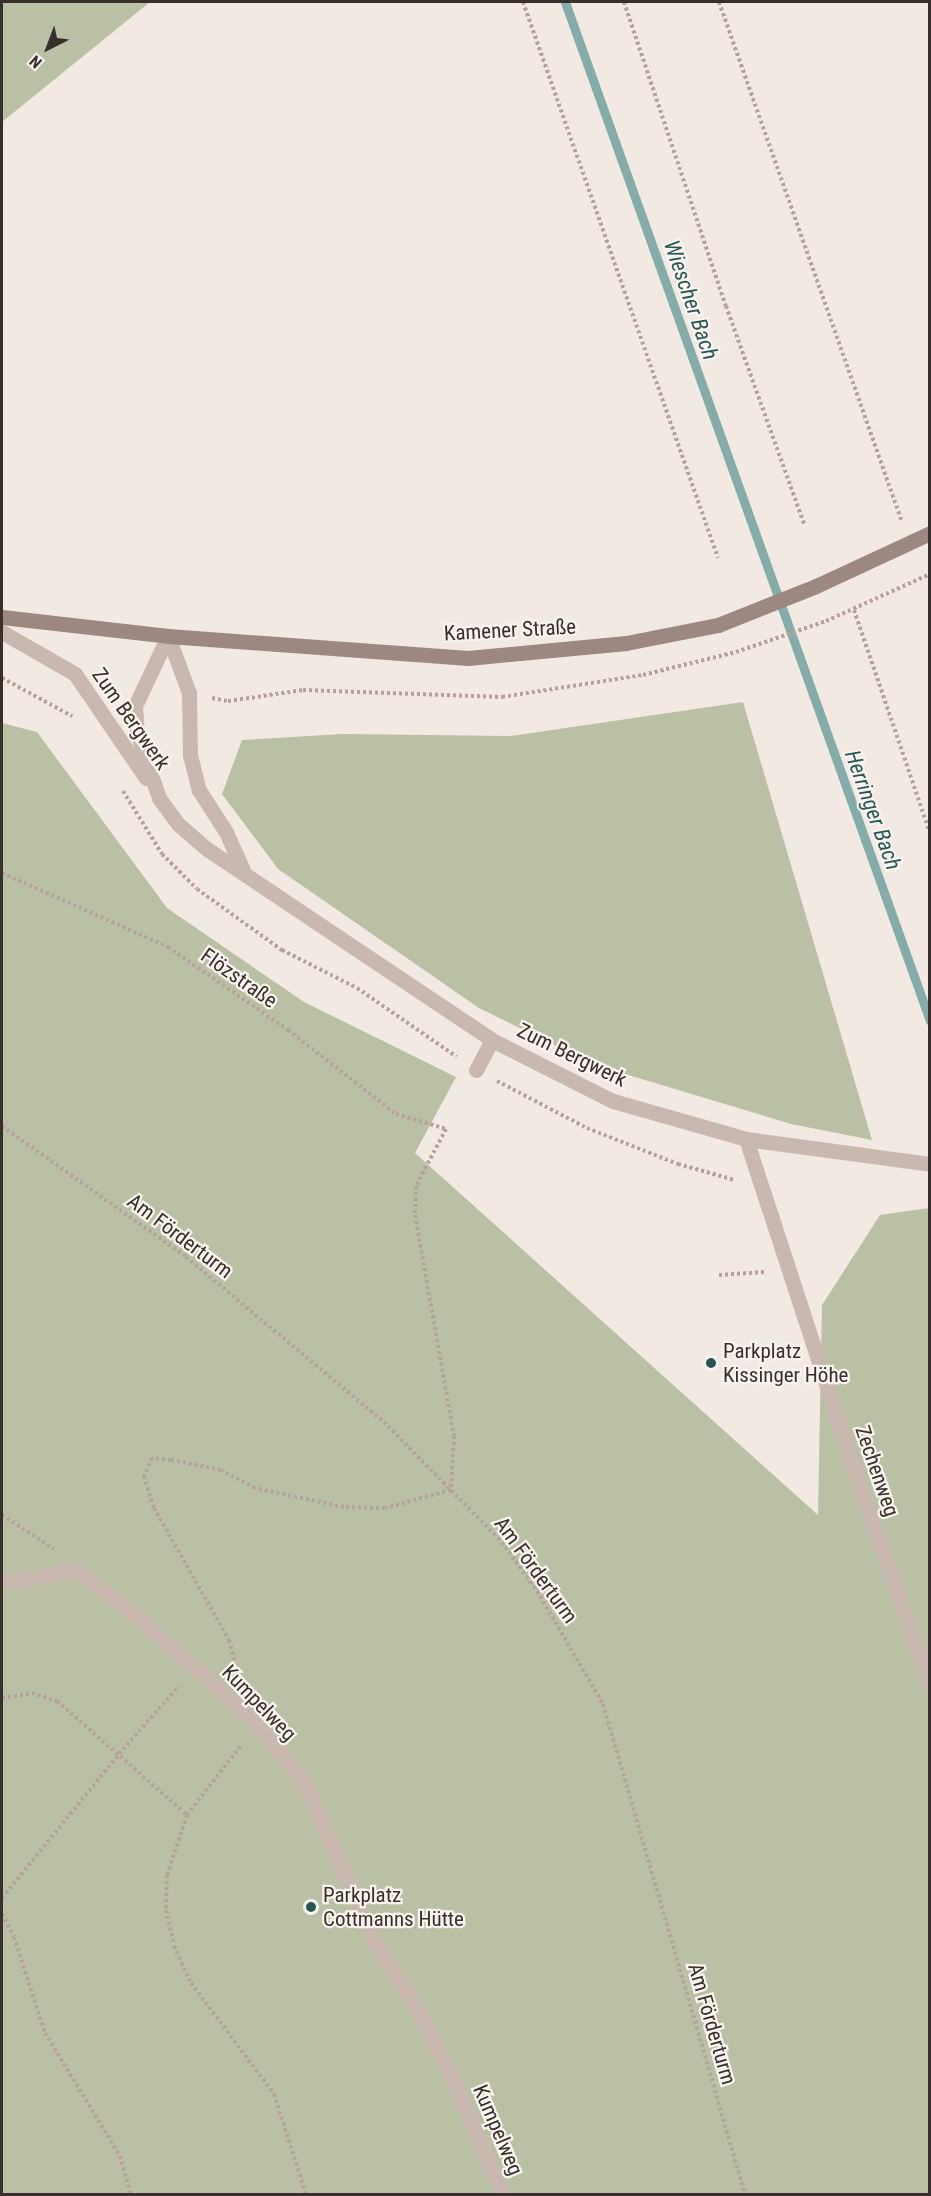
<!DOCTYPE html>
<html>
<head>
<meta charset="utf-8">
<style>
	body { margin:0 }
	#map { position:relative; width:931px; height:2196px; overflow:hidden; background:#f2e9e3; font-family:"Roboto Condensed",sans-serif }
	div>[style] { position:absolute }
	.green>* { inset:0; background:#bac0a4 }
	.stream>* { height:9px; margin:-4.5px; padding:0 4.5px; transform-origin:4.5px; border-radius:4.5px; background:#84aca9 }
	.path>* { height:4px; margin-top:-2px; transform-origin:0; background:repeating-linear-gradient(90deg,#b5a29a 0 3px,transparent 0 6px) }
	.lane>* { height:15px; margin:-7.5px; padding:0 7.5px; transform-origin:7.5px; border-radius:7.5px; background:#c9b8af }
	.street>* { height:15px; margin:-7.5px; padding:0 7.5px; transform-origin:7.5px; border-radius:7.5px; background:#c9b8af }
	.secondary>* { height:15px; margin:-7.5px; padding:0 7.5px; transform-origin:7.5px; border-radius:7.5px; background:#9d8881 }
	.dots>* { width:16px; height:16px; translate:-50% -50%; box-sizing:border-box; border:3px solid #faf4ef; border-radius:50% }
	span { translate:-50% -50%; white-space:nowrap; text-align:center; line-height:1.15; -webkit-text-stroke:4.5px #faf4ef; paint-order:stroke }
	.street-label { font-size:21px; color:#392f2d }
	.poi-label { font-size:21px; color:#392f2d }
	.left { translate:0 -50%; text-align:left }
	.water-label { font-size:22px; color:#265755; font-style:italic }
	.frame { position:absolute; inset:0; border:3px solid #392f2d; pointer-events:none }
	.north { position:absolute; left:18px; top:18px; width:60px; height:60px; -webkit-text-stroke:4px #faf4ef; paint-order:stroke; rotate:222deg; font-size:16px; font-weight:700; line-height:24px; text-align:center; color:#392f2d }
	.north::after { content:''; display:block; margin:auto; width:21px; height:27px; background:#392f2d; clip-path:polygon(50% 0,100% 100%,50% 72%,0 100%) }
</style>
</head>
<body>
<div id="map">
	<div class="green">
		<i style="clip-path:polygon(2px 2px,150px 2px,2px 122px)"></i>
		<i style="clip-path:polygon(743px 702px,872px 1140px,791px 1124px,595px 1065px,479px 1008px,278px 869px,222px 794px,242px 740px,343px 734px,511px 736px)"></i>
		<i style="clip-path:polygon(2px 723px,37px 732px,167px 908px,304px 1002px,456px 1077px,415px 1153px,818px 1515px,822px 1305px,880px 1215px,929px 1208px,929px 2194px,2px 2194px)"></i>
	</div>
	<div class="stream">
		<i style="left:565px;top:2px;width:1082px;rotate:70.29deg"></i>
	</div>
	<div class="path">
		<i style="left:523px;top:2px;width:589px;rotate:70.67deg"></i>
		<i style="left:624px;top:2px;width:321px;rotate:71.5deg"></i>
		<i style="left:726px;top:306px;width:232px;rotate:70.3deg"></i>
		<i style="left:719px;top:2px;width:551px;rotate:70.61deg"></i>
		<i style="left:854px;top:610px;width:236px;rotate:71.2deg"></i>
		<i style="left:2px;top:678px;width:80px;rotate:28.5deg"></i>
		<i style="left:212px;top:698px;width:16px;rotate:11deg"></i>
		<i style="left:228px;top:701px;width:76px;rotate:-8.3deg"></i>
		<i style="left:303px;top:690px;width:199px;rotate:2deg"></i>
		<i style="left:502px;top:697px;width:143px;rotate:-8.9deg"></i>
		<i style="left:643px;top:675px;width:96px;rotate:-13.9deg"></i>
		<i style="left:736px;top:652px;width:95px;rotate:-19deg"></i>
		<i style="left:826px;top:621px;width:114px;rotate:-24.3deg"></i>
		<i style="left:123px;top:791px;width:74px;rotate:58.2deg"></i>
		<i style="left:162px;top:854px;width:49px;rotate:45deg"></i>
		<i style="left:197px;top:889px;width:105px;rotate:35.7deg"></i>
		<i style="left:282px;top:950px;width:84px;rotate:26.9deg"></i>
		<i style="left:357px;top:988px;width:121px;rotate:34.6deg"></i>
		<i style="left:2px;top:873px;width:182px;rotate:24deg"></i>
		<i style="left:168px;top:947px;width:146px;rotate:34.7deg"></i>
		<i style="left:288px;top:1030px;width:137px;rotate:37.9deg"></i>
		<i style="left:396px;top:1114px;width:52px;rotate:16.7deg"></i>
		<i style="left:446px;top:1129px;width:64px;rotate:117.8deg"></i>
		<i style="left:416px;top:1186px;width:29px;rotate:92deg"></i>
		<i style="left:415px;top:1215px;width:224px;rotate:80deg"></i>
		<i style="left:454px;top:1436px;width:54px;rotate:93.2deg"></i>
		<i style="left:451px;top:1490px;width:68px;rotate:164.7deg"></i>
		<i style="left:385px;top:1508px;width:41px;rotate:-178.6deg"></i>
		<i style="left:344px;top:1507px;width:91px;rotate:-167.9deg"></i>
		<i style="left:255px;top:1488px;width:38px;rotate:-152deg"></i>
		<i style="left:221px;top:1470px;width:51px;rotate:-168.7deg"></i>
		<i style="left:171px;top:1460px;width:19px;rotate:-174deg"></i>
		<i style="left:152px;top:1458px;width:20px;rotate:114deg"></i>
		<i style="left:144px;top:1476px;width:34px;rotate:73deg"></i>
		<i style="left:154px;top:1508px;width:152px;rotate:60.4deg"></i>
		<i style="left:229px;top:1640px;width:35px;rotate:75deg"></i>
		<i style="left:497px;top:1081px;width:102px;rotate:27.6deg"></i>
		<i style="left:587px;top:1128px;width:98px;rotate:21.6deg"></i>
		<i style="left:678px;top:1164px;width:59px;rotate:15.7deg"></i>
		<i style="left:2px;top:1126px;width:226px;rotate:35.4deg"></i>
		<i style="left:186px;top:1257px;width:258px;rotate:39.8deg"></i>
		<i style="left:384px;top:1422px;width:168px;rotate:45.5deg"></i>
		<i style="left:502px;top:1542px;width:60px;rotate:54.5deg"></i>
		<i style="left:537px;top:1591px;width:131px;rotate:59.7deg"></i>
		<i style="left:603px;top:1704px;width:510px;rotate:73.84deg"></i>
		<i style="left:719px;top:1275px;width:47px;rotate:-3.7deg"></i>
		<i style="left:2px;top:1515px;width:62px;rotate:33.2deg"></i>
		<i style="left:2px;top:1698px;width:30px;rotate:-9deg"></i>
		<i style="left:32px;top:1693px;width:26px;rotate:18deg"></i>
		<i style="left:57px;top:1701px;width:173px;rotate:41.2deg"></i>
		<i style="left:187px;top:1815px;width:63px;rotate:108.4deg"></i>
		<i style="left:167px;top:1875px;width:35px;rotate:92deg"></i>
		<i style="left:166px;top:1910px;width:37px;rotate:77deg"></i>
		<i style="left:174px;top:1946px;width:41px;rotate:65.3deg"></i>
		<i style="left:191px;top:1983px;width:139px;rotate:53.2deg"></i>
		<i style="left:274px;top:2094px;width:105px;rotate:72.3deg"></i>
		<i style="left:187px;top:1815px;width:90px;rotate:-52.2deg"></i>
		<i style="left:2px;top:1898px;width:186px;rotate:-50.9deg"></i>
		<i style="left:119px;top:1754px;width:91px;rotate:-48.6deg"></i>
		<i style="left:2px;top:1914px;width:26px;rotate:62deg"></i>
		<i style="left:14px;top:1937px;width:101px;rotate:72.1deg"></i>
		<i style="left:45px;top:2033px;width:144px;rotate:58.6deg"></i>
		<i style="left:120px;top:2156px;width:40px;rotate:74deg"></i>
	</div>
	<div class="lane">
		<i style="left:476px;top:1070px;width:34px;rotate:-62deg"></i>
		<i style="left:746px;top:1139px;width:335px;rotate:71.9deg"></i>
		<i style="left:850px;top:1457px;width:242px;rotate:70.7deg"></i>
		<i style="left:10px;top:1581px;width:68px;rotate:-9.3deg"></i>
		<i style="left:77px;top:1570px;width:83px;rotate:38.1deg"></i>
		<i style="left:142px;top:1621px;width:153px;rotate:41.8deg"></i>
		<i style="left:256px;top:1723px;width:80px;rotate:51.1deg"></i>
		<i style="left:306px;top:1785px;width:170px;rotate:66.4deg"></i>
		<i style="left:374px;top:1941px;width:77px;rotate:57.1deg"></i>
		<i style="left:416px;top:2006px;width:75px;rotate:63.1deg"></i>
		<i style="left:450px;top:2073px;width:132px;rotate:66.3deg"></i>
	</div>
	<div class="street">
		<i style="left:2px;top:632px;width:84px;rotate:29.9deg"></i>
		<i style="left:75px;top:674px;width:126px;rotate:55.7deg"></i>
		<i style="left:168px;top:636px;width:77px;rotate:115.2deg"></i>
		<i style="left:135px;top:706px;width:27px;rotate:86deg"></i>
		<i style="left:137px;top:733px;width:69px;rotate:71.3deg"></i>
		<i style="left:159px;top:798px;width:32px;rotate:54deg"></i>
		<i style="left:178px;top:824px;width:38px;rotate:41deg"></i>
		<i style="left:207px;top:849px;width:343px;rotate:33.8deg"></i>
		<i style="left:492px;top:1040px;width:136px;rotate:26.8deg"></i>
		<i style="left:613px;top:1101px;width:138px;rotate:15.9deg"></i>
		<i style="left:746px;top:1139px;width:186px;rotate:7.7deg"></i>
		<i style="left:168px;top:636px;width:61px;rotate:69.8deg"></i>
		<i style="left:189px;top:693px;width:62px;rotate:89.1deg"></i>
		<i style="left:190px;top:755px;width:36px;rotate:76deg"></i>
		<i style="left:199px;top:790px;width:50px;rotate:57.3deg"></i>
		<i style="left:226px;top:832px;width:42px;rotate:65.9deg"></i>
	</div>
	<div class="secondary">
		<i style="left:2px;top:617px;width:167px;rotate:6.5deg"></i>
		<i style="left:168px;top:636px;width:301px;rotate:4.2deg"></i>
		<i style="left:468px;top:658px;width:159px;rotate:-5.4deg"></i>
		<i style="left:626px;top:643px;width:94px;rotate:-11.1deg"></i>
		<i style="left:718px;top:625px;width:105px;rotate:-21.7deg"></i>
		<i style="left:816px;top:586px;width:126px;rotate:-24.9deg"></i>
	</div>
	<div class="dots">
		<i style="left:711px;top:1363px;background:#265755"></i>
		<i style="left:311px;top:1907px;background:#265755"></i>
	</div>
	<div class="street-label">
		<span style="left:510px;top:630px;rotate:-3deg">Kamener Straße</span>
		<span style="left:131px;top:719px;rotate:55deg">Zum Bergwerk</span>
		<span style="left:239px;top:978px;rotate:35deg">Flözstraße</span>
		<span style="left:572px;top:1055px;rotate:26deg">Zum Bergwerk</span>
		<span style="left:180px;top:1236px;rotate:37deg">Am Förderturm</span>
		<span style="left:877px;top:1471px;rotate:71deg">Zechenweg</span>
		<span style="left:536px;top:1570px;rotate:54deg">Am Förderturm</span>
		<span style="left:259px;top:1703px;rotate:46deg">Kumpelweg</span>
		<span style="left:712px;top:2024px;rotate:74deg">Am Förderturm</span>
		<span style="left:498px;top:2130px;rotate:67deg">Kumpelweg</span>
	</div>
	<div class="poi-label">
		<span class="left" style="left:723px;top:1363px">Parkplatz<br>Kissinger Höhe</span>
		<span class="left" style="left:323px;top:1907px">Parkplatz<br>Cottmanns Hütte</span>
	</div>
	<div class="water-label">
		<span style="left:691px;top:300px;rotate:71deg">Wiescher Bach</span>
		<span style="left:873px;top:810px;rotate:70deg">Herringer Bach</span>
	</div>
	<div class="frame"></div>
	<div class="north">N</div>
</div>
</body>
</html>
